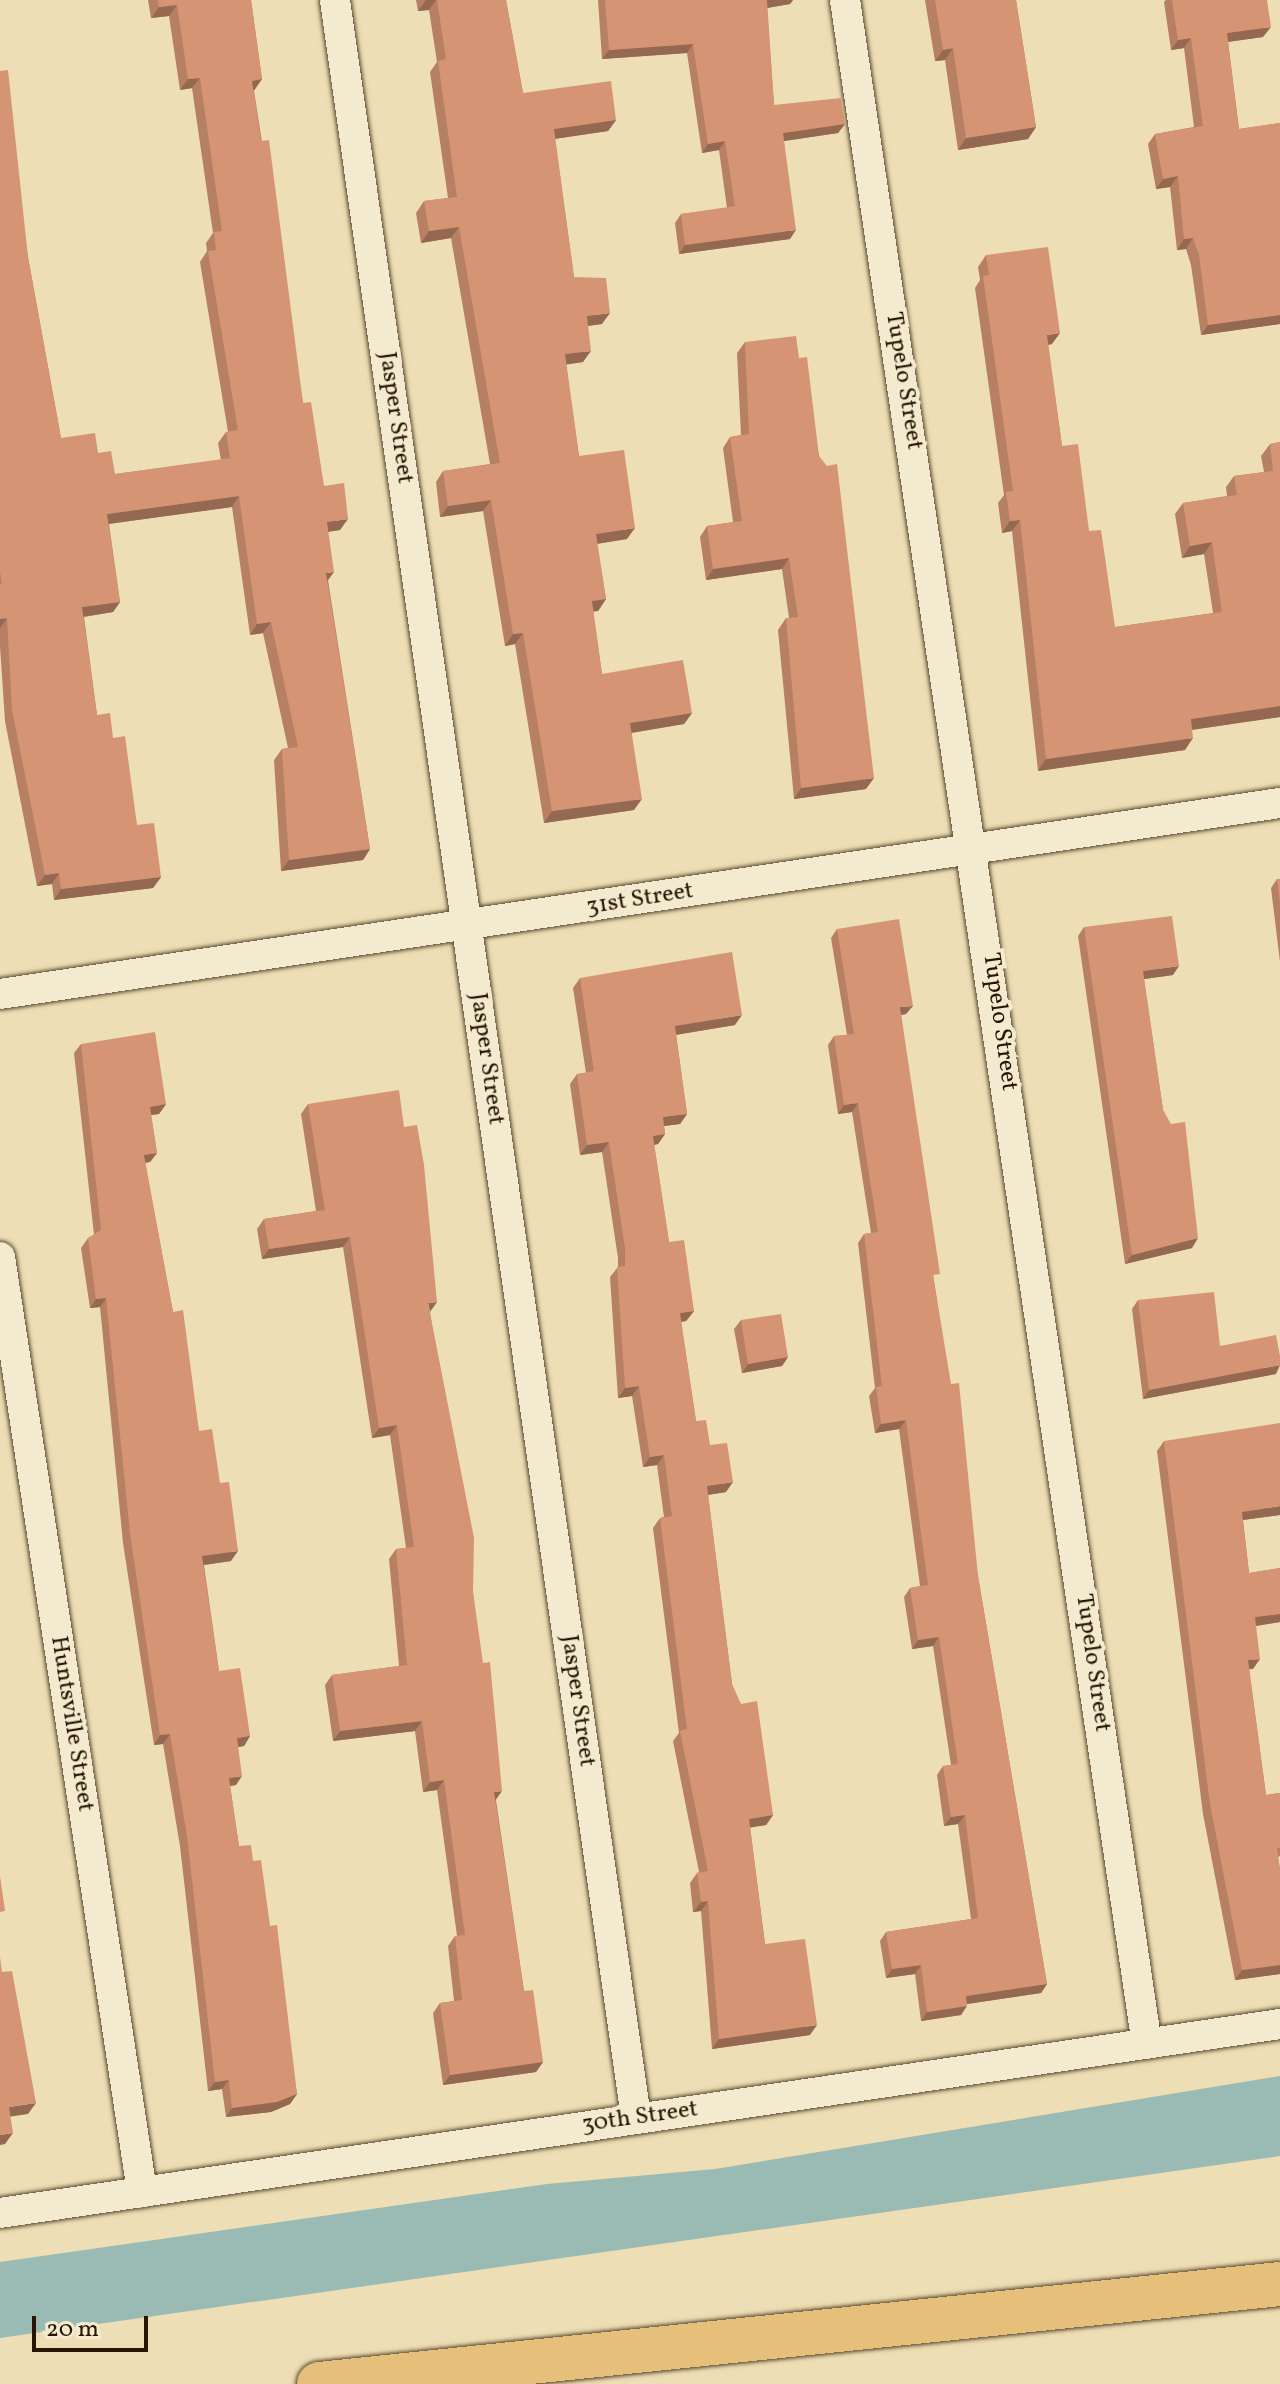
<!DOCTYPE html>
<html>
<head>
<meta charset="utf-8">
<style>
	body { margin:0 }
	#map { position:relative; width:1280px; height:2384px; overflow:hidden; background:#eddeb5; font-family:Vollkorn,serif }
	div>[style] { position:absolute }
	.water>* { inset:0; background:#9abbb4 }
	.roads { filter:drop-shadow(0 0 2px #58482e) drop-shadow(0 0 2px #58482e) }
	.street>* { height:30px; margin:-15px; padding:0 15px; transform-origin:15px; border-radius:15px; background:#f3eacf }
	.highway>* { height:44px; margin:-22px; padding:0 22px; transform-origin:22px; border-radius:22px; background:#e6bf7a }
	.wall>* { inset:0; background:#b78064 }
	.shaded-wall>* { inset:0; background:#956851 }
	.building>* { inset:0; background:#d59574 }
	span { translate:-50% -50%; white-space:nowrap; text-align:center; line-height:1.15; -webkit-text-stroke:8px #f3eacf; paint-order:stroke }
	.street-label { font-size:24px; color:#271601 }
	.scale { position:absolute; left:32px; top:2316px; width:116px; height:36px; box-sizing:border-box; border:4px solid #271601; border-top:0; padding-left:10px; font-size:24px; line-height:28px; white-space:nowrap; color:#271601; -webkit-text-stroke:6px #f3eacf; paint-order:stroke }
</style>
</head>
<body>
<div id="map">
	<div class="water">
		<i style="clip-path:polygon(1280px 2076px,1280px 2156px,0 2338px,0 2262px,547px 2184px,715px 2169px)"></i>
	</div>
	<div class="roads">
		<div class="street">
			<i style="left:335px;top:0;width:2139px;rotate:81.91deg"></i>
			<i style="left:845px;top:0;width:2066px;rotate:81.6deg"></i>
			<i style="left:0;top:994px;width:1294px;rotate:-8.49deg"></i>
			<i style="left:0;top:1257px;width:946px;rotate:81.36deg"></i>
			<i style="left:0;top:2213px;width:1294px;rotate:-8.4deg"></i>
		</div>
		<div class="highway">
			<i style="left:319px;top:2384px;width:966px;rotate:-5.94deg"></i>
		</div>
	</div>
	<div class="wall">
		<i style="clip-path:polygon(148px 0,251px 0,262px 79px,254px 91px,303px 403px,324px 486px,340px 530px,328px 532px,328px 580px,370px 849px,363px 860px,281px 871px,274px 760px,282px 749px,288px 748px,263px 633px,250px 635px,232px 507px,109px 524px,120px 602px,113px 612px,84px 617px,97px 715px,113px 738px,137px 825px,161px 877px,153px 888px,54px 900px,52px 884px,37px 886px,5px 721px,0 647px,0 71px,28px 257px,61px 438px,98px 453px,115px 474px,221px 460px,218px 443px,226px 432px,228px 432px,200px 262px,207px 251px,206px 243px,213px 233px,192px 88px,180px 90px,169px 16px,151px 18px)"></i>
		<i style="clip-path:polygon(416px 0,506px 0,523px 93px,616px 120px,608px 131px,555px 139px,574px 277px,602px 324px,588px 326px,583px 362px,566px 364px,579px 456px,627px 539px,597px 544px,606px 599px,598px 611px,593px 611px,602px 674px,692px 713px,684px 724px,632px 733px,634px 810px,544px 823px,515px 644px,505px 646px,483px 511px,440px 517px,436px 482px,443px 471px,490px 464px,451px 238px,421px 243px,416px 213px,424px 201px,448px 198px,430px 72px,437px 62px,429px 10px,418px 11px)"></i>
		<i style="clip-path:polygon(598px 0,793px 0,790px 4px,767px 8px,774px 105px,845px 124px,838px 133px,784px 141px,790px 239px,679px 254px,675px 223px,681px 214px,727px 208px,719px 150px,702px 153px,687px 53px,602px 59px)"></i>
		<i style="clip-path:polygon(925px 0,1016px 0,1036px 127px,1028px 139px,958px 150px,945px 60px,935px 61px)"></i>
		<i style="clip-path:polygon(1166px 0,1267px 0,1263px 37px,1228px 42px,1239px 129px,1280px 123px,1280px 324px,1201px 335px,1191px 265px,1186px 249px,1177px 250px,1170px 187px,1156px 189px,1148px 144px,1155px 134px,1194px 127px,1184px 48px,1171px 50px,1164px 2px)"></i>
		<i style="clip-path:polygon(986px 255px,1052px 344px,1048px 345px,1062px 446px,1089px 531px,1115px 627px,1213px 613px,1204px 554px,1182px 558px,1175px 514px,1183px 503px,1227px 496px,1226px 487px,1234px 476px,1264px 472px,1261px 456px,1270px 444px,1280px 442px,1280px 717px,1192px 730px,1185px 750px,1038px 771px,1012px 531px,1002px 533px,998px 503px,1004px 495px,975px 288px,980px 280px,978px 267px)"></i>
		<i style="clip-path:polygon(745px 342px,799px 358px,819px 456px,866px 789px,794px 799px,778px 630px,786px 618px,789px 618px,782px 569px,706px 580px,700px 537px,707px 526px,733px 522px,723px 448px,730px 437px,741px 435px,737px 353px)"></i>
		<i style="clip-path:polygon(1277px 879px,1280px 879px,1280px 962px,1271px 888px)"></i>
		<i style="clip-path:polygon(1084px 927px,1173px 975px,1144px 979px,1163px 1110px,1192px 1248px,1125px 1264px,1078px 936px)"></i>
		<i style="clip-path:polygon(837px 929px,906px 1014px,901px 1015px,934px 1281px,978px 1576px,1047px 1984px,1041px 1993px,967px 2004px,961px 2015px,921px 2021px,915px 1974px,886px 1978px,880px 1941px,886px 1932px,971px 1919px,958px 1824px,944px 1826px,937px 1775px,943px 1766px,951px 1765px,933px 1646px,912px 1649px,904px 1597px,910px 1588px,920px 1586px,899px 1429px,875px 1433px,869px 1396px,875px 1388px,858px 1243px,864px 1234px,871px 1233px,852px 1112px,838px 1114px,828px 1045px,834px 1036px,847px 1035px,831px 938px)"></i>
		<i style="clip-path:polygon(580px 978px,735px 1025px,676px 1035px,687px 1114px,680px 1124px,664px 1126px,665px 1134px,658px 1144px,654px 1145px,669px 1242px,694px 1311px,686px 1321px,681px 1322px,696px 1421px,710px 1445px,726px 1492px,708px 1495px,732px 1684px,773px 1815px,766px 1825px,750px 1827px,765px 1944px,810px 2035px,712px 2049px,701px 1911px,693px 1912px,690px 1883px,697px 1873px,699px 1872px,673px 1741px,679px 1733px,653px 1528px,660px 1518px,664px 1517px,657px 1465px,643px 1467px,632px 1396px,618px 1398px,610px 1277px,618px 1267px,618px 1258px,602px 1152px,580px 1155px,570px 1084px,577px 1074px,586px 1073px,573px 988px)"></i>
		<i style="clip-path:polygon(81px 1044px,166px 1104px,159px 1114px,151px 1115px,157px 1153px,150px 1162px,145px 1163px,173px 1312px,199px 1431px,231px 1561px,204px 1565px,219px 1671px,250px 1736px,244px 1746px,238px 1747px,236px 1785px,230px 1786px,239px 1846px,253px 1861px,270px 1926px,297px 2094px,290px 2104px,271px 2112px,226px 2117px,222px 2089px,208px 2091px,180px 1846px,163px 1744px,154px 1745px,123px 1543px,100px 1307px,90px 1308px,81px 1248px,88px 1238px,94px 1235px,74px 1053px)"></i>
		<i style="clip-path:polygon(308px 1104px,430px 1312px,473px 1592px,496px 1800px,524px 1991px,543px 2062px,536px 2072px,443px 2085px,433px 2013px,440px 2003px,454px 2001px,448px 1946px,455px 1936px,457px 1936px,437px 1790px,423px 1792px,415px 1731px,333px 1741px,325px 1685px,332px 1675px,399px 1666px,389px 1559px,396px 1549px,406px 1548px,390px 1435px,372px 1438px,343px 1247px,262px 1259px,257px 1229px,264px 1219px,316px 1211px,301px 1114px)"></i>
		<i style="clip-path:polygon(1138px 1300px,1220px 1346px,1276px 1374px,1143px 1399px,1132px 1309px)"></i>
		<i style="clip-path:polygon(741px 1320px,788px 1357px,782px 1366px,742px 1373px,734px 1329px)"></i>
		<i style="clip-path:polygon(1164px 1441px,1280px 1515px,1243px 1520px,1249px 1573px,1280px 1568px,1280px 1622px,1256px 1626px,1253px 1669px,1249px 1669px,1266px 1795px,1280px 1793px,1280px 1856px,1278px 1857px,1280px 1870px,1280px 1974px,1235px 1980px,1203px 1814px,1157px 1451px)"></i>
	</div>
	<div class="shaded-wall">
		<i style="clip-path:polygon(426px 0,436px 0,429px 10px,418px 11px)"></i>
		<i style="clip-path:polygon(767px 0,793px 0,790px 4px,761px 9px)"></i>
		<i style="clip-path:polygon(177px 5px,169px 16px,151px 18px,159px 7px)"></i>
		<i style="clip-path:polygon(1271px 27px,1263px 37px,1219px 43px,1227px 33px)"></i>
		<i style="clip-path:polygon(1191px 38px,1184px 48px,1171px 50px,1178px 40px)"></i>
		<i style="clip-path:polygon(693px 44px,687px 53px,602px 59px,609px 50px)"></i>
		<i style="clip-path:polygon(953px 48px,945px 60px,935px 61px,943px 50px)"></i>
		<i style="clip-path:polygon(200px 78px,192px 88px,180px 90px,188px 79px)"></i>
		<i style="clip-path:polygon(262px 79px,254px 90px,244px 92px,252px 81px)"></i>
		<i style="clip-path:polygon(616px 120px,608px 131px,546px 140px,554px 129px)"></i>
		<i style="clip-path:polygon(845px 124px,838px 133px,777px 142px,783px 133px)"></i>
		<i style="clip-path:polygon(1036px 127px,1028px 139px,958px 150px,966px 138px)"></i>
		<i style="clip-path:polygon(725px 141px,719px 150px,702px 153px,708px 144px)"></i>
		<i style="clip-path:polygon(1178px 176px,1170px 187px,1156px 189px,1163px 179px)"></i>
		<i style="clip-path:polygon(459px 227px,451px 238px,421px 243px,429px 231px)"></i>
		<i style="clip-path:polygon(796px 230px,790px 239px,679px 254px,685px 245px)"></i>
		<i style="clip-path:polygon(1193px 238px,1186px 249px,1177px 250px,1184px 239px)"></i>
		<i style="clip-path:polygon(610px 313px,602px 324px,579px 327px,587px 316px)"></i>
		<i style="clip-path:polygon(1280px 315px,1280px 324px,1201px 335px,1208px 325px)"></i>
		<i style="clip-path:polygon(1060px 333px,1052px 344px,1039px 346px,1047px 335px)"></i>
		<i style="clip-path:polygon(591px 351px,583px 362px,557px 366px,565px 354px)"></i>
		<i style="clip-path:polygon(239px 496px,232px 507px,100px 525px,107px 514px)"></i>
		<i style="clip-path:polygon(491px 500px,483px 511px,440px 517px,448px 506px)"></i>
		<i style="clip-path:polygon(348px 519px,340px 530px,319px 533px,327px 522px)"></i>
		<i style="clip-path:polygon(1020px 520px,1012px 531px,1002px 533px,1010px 521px)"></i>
		<i style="clip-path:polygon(635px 528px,627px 539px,588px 545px,596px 534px)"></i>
		<i style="clip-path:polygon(1212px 542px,1204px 554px,1182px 558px,1190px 546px)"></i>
		<i style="clip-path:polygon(789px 558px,782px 569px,706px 580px,713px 569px)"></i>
		<i style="clip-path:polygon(334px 572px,326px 583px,326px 573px)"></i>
		<i style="clip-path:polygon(606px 599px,598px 611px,584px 613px,592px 601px)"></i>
		<i style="clip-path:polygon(120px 602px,113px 612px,75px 618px,82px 607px)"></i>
		<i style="clip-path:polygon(7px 618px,0 628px,0 619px)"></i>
		<i style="clip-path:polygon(271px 622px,263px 633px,250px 635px,257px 624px)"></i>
		<i style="clip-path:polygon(523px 633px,515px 644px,505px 646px,513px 634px)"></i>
		<i style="clip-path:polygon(1280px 706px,1280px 717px,1183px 731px,1191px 719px)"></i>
		<i style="clip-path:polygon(692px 713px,684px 724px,623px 734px,630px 723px)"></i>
		<i style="clip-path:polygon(1193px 738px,1185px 750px,1038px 771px,1046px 759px)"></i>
		<i style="clip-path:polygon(874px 778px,866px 789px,794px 799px,801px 788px)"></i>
		<i style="clip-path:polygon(642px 799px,634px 810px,544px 823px,552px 811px)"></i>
		<i style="clip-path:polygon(370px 849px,363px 860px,281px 871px,289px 860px)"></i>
		<i style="clip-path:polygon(59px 873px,52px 884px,37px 886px,45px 875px)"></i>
		<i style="clip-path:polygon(161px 877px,153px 888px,54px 900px,61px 889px)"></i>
		<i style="clip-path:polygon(1179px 966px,1173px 975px,1137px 980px,1143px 971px)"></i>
		<i style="clip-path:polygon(913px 1006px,906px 1014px,894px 1016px,900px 1007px)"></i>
		<i style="clip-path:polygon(742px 1015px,735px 1025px,668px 1036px,675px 1026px)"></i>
		<i style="clip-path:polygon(858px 1103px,852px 1112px,838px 1114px,844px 1105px)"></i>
		<i style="clip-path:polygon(166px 1104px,159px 1114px,143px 1116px,150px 1107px)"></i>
		<i style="clip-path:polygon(687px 1114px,680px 1124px,656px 1127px,663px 1117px)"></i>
		<i style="clip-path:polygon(665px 1134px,658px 1144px,646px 1146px,653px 1136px)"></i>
		<i style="clip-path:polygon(609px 1142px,602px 1152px,580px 1155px,587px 1145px)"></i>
		<i style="clip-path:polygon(157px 1153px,150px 1162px,137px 1164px,144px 1155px)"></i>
		<i style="clip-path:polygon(350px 1237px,343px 1247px,262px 1259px,269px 1249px)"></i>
		<i style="clip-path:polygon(1198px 1238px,1192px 1248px,1125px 1264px,1132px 1255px)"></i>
		<i style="clip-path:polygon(106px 1298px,100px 1307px,90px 1308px,96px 1299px)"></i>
		<i style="clip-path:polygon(437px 1302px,430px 1312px,428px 1303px)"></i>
		<i style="clip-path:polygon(694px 1311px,686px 1321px,672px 1323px,680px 1313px)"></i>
		<i style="clip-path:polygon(788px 1357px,782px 1366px,742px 1373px,748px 1364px)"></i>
		<i style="clip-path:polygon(1280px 1365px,1276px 1374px,1143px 1399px,1149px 1390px)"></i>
		<i style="clip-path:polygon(639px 1386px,632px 1396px,618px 1398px,625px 1388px)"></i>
		<i style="clip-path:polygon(906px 1420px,899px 1429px,875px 1433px,881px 1424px)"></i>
		<i style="clip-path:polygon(397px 1425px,390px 1435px,372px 1438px,379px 1428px)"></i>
		<i style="clip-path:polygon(664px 1455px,657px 1465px,643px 1467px,650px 1457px)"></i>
		<i style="clip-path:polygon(733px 1482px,726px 1492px,700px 1496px,707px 1486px)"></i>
		<i style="clip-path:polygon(1280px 1506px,1280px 1515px,1235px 1521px,1242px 1512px)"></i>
		<i style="clip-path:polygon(238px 1551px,231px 1561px,196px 1566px,202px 1556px)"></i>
		<i style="clip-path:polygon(1280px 1614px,1280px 1622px,1248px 1627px,1255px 1617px)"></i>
		<i style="clip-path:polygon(939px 1637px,933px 1646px,912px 1649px,918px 1640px)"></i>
		<i style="clip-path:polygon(1260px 1659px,1253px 1669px,1241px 1670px,1248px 1660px)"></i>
		<i style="clip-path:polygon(422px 1721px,415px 1731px,333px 1741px,340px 1731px)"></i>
		<i style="clip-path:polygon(170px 1734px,163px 1744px,154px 1745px,160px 1735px)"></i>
		<i style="clip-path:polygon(250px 1736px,244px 1746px,230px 1748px,237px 1738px)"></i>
		<i style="clip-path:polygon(242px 1776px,236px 1785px,222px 1787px,229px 1778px)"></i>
		<i style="clip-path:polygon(444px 1780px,437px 1790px,423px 1792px,430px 1782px)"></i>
		<i style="clip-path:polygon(502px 1791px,495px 1801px,494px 1792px)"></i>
		<i style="clip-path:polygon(773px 1815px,766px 1825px,742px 1829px,749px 1819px)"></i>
		<i style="clip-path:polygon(965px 1815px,958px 1824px,944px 1826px,951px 1817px)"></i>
		<i style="clip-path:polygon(708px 1901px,701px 1911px,693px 1912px,701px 1902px)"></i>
		<i style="clip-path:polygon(921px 1965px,915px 1974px,886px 1978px,892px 1969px)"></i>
		<i style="clip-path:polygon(1280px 1965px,1280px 1974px,1235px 1980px,1242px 1970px)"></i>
		<i style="clip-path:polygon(1047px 1984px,1041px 1993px,960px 2005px,966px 1996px)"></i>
		<i style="clip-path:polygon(967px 2006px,961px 2015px,921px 2021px,927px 2012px)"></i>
		<i style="clip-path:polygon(817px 2025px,810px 2035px,712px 2049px,719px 2039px)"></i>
		<i style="clip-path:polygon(543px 2062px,536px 2072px,443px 2085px,450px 2075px)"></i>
		<i style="clip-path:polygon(229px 2080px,222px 2089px,208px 2091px,215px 2082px)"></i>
		<i style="clip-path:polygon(297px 2094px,290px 2104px,271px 2112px,226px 2117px,232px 2108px)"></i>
		<i style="clip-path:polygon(36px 2103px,28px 2114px,1px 2118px,9px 2107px)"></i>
		<i style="clip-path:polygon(13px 2133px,5px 2144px,0 2145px,0 2135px)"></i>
	</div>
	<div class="building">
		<i style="clip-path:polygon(158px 0,251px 0,262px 79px,252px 81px,261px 141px,269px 140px,303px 403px,311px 402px,324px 486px,344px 483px,348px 519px,327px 522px,334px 572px,326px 573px,370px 849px,289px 860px,282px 749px,298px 747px,271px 622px,257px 624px,239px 496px,107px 514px,120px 602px,82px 607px,97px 715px,110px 713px,113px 738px,125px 736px,137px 825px,154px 823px,161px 877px,61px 889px,59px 873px,45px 875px,12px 710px,7px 618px,0 619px,0 584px,2px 583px,0 572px,0 71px,8px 70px,28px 257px,61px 438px,95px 433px,98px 453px,111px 451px,115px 474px,230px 458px,226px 432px,238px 430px,208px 251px,216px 250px,214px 232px,222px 231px,200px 78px,188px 79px,177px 5px,159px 7px)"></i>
		<i style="clip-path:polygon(437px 0,506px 0,523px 93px,611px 81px,616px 120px,554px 129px,574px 277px,606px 278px,610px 313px,587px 316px,591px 351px,565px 354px,579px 456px,624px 450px,635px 528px,596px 534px,606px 599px,592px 601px,602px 674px,683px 660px,692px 713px,630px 723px,642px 799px,552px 811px,523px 633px,513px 634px,491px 500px,448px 506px,443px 471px,500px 463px,459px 227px,429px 231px,424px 201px,457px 197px,438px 61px,446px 59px)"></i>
		<i style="clip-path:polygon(605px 0,767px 0,774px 105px,841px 98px,845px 124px,783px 133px,796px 230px,685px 245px,681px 214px,735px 206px,725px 141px,708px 144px,693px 44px,609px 50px)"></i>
		<i style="clip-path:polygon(935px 0,1016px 0,1036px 127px,966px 138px,953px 48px,943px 50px)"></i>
		<i style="clip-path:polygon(1172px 0,1267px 0,1271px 27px,1227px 33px,1239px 129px,1280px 123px,1280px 315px,1208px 325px,1199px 255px,1193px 238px,1184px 239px,1178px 176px,1163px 179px,1155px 134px,1203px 126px,1191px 38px,1178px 40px)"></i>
		<i style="clip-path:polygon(1048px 247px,1060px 333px,1047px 335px,1062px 446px,1078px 444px,1089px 531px,1101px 530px,1115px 627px,1222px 612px,1212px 542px,1190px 546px,1183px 503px,1237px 495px,1234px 476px,1273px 471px,1270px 444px,1280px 442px,1280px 706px,1191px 719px,1193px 738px,1046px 759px,1020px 520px,1010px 521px,1006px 492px,1013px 491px,983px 276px,989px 275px,986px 255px)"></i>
		<i style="clip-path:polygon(796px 336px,799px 358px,807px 357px,819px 456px,827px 466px,837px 464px,874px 778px,801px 788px,786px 618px,798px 617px,789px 558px,713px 569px,707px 526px,742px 521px,730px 437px,749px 434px,745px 342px)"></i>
		<i style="clip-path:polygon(1277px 879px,1280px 879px,1280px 903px)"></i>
		<i style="clip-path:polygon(1172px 916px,1179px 966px,1143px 971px,1163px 1110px,1171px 1124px,1185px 1122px,1198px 1238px,1132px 1255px,1084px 927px)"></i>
		<i style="clip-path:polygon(899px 919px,913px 1006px,900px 1007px,940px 1274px,933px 1275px,951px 1384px,959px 1383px,978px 1576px,1047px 1984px,966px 1996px,967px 2006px,927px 2012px,921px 1965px,892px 1969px,886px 1932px,978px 1918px,965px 1815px,951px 1817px,943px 1766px,958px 1764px,939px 1637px,918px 1640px,910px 1588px,928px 1585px,906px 1420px,881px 1424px,876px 1387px,882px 1386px,864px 1234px,878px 1232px,858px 1103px,844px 1105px,834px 1036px,854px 1034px,837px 929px)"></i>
		<i style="clip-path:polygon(732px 952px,742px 1015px,675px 1026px,687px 1114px,663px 1117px,665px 1134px,653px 1136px,669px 1242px,684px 1240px,694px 1311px,680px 1313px,696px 1421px,706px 1420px,710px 1445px,727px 1443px,733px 1482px,707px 1486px,732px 1684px,741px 1704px,757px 1701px,773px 1815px,749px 1819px,765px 1944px,805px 1939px,817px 2025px,719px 2039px,708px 1901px,701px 1902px,697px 1873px,708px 1871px,680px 1731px,687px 1729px,660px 1518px,672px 1516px,664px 1455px,650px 1457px,639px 1386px,625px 1388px,617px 1267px,625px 1266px,625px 1248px,609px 1142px,587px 1145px,577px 1074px,594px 1071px,580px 978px)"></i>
		<i style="clip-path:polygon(155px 1032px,166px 1104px,150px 1107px,157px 1153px,144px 1155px,173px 1312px,183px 1310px,199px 1431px,212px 1429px,220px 1483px,229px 1482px,238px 1551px,202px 1556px,219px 1671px,240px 1668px,250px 1736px,237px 1738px,242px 1776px,229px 1778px,239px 1846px,251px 1845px,253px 1861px,261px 1860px,270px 1926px,277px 1925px,297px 2094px,277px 2102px,232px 2108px,229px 2080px,215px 2082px,187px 1836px,170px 1734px,160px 1735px,130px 1533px,106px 1298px,96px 1299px,88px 1238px,101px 1230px,81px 1044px)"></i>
		<i style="clip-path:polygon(399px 1090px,404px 1127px,417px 1125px,424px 1165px,437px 1302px,428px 1303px,474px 1538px,473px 1592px,483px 1663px,490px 1662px,502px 1791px,494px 1792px,524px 1991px,533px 1990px,543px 2062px,450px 2075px,440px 2003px,462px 2000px,455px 1936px,465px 1935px,444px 1780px,430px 1782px,422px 1721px,340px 1731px,332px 1675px,407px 1665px,396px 1549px,414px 1547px,397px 1425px,379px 1428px,350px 1237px,269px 1249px,264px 1219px,325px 1210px,308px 1104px)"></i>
		<i style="clip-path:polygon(1214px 1292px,1220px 1346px,1276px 1335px,1280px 1356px,1280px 1365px,1149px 1390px,1138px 1300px)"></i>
		<i style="clip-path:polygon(781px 1314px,788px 1357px,748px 1364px,741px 1320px)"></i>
		<i style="clip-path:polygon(1280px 1423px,1280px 1506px,1242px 1512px,1249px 1573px,1280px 1568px,1280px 1614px,1255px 1617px,1260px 1659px,1248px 1660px,1266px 1795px,1280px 1793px,1280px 1848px,1277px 1848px,1280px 1870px,1280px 1965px,1242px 1970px,1210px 1804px,1164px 1441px)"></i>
		<i style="clip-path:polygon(0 1876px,5px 1911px,0 1912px)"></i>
		<i style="clip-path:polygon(0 1957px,2px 1972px,12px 1971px,36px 2103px,9px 2107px,13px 2133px,0 2135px)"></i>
	</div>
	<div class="street-label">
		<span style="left:903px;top:381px;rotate:81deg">Tupelo Street</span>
		<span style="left:395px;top:418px;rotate:82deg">Jasper Street</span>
		<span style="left:640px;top:900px;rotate:-9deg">31st Street</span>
		<span style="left:999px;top:1022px;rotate:82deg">Tupelo Street</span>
		<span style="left:486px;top:1059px;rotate:82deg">Jasper Street</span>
		<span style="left:1092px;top:1663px;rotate:82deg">Tupelo Street</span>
		<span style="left:577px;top:1701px;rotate:82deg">Jasper Street</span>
		<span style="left:71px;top:1724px;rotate:81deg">Huntsville Street</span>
		<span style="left:640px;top:2118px;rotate:-8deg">30th Street</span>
	</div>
	<div class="scale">20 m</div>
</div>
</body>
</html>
